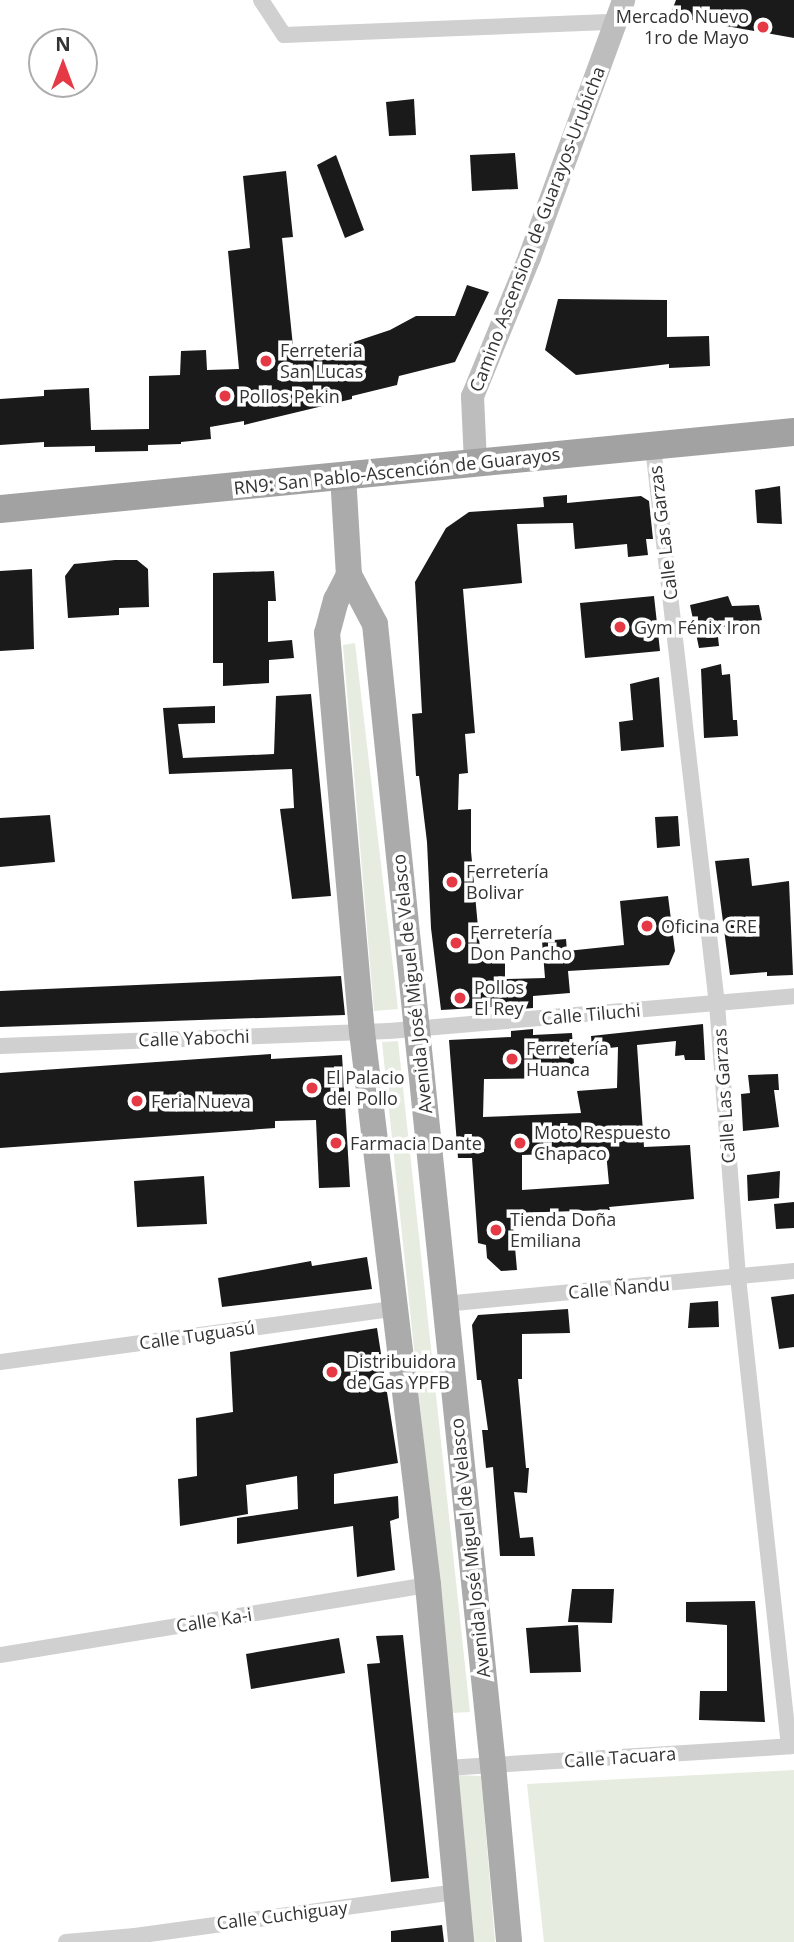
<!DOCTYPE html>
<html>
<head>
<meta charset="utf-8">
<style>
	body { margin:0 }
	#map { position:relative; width:794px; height:1942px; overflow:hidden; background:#fff; font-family:"Open Sans",sans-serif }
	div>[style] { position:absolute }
	.green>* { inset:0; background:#e6ecdf }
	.building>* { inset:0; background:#1a1a1a }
	.minor>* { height:16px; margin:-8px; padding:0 8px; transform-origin:8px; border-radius:8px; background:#d0d0d0 }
	.secondary>* { height:23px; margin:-11.5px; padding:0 11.5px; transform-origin:11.5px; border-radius:11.5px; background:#bdbdbd }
	.primary>* { height:26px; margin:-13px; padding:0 13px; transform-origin:13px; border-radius:13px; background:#ababab }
	.trunk>* { height:28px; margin:-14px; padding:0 14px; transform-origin:14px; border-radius:14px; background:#a2a2a2 }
	.dots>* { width:19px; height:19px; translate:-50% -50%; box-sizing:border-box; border:4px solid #fff; border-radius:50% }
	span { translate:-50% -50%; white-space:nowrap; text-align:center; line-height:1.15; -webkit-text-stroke:7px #fff; paint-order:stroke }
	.poi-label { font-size:18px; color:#333 }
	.right { translate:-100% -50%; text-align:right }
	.left { translate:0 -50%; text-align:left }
	.street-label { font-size:18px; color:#333 }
	.north { position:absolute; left:28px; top:28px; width:70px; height:70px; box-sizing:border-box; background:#fff; border:2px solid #adadad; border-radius:50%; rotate:0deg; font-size:19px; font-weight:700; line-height:28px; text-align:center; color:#333 }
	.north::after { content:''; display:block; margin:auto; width:24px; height:32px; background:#e63946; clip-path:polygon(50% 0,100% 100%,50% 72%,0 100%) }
</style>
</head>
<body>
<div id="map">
	<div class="green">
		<i style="clip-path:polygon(355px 643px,398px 1009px,374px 1011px,343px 645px)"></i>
		<i style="clip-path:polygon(398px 1041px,470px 1712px,452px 1713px,382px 1042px)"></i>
		<i style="clip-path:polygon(794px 1770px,794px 1942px,544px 1942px,527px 1784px)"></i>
		<i style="clip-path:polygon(456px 1775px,481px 1776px,495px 1942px,471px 1942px)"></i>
	</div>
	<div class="building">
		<i style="clip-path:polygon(676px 0,794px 0,794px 38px,670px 16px)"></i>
		<i style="clip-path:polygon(414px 99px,416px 135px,389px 136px,386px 102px)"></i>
		<i style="clip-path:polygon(515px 153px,518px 189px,472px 191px,470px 155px)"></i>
		<i style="clip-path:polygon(336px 155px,364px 230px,345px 238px,317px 165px)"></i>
		<i style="clip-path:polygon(286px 171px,293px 237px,282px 238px,294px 356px,348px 347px,348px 344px,390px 330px,416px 316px,455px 316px,467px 285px,489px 292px,455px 362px,399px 376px,397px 385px,352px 396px,352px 399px,244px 425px,244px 421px,210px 427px,211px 439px,181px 442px,181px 444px,148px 445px,148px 451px,95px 452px,95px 446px,44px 447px,44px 442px,0 445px,0 399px,44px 396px,44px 390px,89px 388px,91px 430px,149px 429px,149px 376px,180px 375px,181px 351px,206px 350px,207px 370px,239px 369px,228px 251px,250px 248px,243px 176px)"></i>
		<i style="clip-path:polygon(558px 299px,667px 300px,667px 337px,709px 336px,710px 366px,669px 368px,669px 364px,576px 375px,545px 350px)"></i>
		<i style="clip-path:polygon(780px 486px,782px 524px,757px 523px,755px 490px)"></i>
		<i style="clip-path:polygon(567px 495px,567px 503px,641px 496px,649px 501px,653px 539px,646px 539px,648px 555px,628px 557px,627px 544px,575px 549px,573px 523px,517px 524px,522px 583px,463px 589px,475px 733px,465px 734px,468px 773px,459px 774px,458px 810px,471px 809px,471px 851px,481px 960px,505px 959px,505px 979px,545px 978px,542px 941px,566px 939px,567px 951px,624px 945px,620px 901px,668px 896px,675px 951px,669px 965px,568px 971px,570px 993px,533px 996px,533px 1008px,510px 1010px,510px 1006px,441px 1010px,431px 928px,427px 842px,419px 776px,416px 776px,412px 714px,422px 713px,415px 582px,446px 528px,469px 512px,544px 507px,543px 497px)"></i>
		<i style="clip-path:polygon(115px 560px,137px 560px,148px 569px,149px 607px,119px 608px,119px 615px,68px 618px,65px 576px,74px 564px)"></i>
		<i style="clip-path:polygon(32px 569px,34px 649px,0 651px,0 571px)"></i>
		<i style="clip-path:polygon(274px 571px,276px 601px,268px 601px,268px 642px,292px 640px,294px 658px,269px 660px,269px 683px,223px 686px,223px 663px,213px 663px,213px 573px)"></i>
		<i style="clip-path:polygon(654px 596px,660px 651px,585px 658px,580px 603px)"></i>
		<i style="clip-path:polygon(728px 596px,732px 606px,759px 605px,762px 620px,717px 628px,719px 646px,699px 648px,690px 605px)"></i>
		<i style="clip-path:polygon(721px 664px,722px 675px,730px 674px,733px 720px,737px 720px,738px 736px,704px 738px,701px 669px)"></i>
		<i style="clip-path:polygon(659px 677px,664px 747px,621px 751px,619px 722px,633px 720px,630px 684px)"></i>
		<i style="clip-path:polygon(311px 694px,331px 896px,292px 899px,280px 809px,294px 808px,292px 769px,169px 774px,163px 708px,215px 706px,215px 723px,178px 724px,183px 758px,274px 754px,276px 696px)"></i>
		<i style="clip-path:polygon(50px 815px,55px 862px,0 867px,0 818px)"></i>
		<i style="clip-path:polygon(678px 816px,680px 846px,657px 848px,655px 817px)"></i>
		<i style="clip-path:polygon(749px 858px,752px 886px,789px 881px,793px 975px,767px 976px,767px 972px,730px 975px,715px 861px)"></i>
		<i style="clip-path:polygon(341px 976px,345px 1015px,0 1027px,0 991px)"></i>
		<i style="clip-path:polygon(evenodd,703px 1024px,705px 1060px,685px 1060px,684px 1055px,675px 1056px,676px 1041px,637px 1045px,644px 1147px,690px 1145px,694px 1199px,609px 1207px,610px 1210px,512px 1213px,517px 1270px,501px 1271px,487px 1258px,486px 1245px,478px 1243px,472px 1158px,458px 1158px,449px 1040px,511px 1037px,511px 1031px,533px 1029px,533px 1035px,572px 1033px,575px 1078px,484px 1079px,483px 1117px,581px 1113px,577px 1091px,617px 1088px,618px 1047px,592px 1050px,591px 1036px,703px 1024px,606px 1152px,609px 1184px,522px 1190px,522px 1155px,606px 1152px)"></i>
		<i style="clip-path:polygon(271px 1054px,271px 1059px,342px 1055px,350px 1187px,319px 1188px,316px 1120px,275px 1121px,275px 1128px,0 1148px,0 1073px)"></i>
		<i style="clip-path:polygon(778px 1074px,779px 1090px,774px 1090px,779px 1127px,743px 1131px,741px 1094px,750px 1093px,748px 1075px)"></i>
		<i style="clip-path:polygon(780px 1171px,779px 1198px,748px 1201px,747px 1175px)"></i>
		<i style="clip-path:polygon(204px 1176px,207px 1224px,137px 1227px,134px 1181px)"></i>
		<i style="clip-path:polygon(794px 1202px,794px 1228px,776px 1229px,774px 1204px)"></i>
		<i style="clip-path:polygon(367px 1257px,372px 1289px,222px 1307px,218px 1278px,311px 1261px,312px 1266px)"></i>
		<i style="clip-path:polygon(794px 1294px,794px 1347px,779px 1349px,771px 1297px)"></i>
		<i style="clip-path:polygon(718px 1301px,719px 1327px,688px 1328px,690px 1303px)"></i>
		<i style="clip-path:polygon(568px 1309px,570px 1333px,522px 1334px,522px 1379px,518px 1379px,526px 1468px,529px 1468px,527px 1493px,514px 1492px,520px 1538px,533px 1537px,535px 1556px,500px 1556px,493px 1467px,486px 1468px,482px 1430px,488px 1430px,481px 1380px,477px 1380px,472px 1325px,478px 1315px)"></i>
		<i style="clip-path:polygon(377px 1328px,398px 1463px,334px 1474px,334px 1504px,398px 1496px,399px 1518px,390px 1521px,395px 1570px,357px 1577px,353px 1526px,237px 1544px,237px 1518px,298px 1509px,297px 1476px,246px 1485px,248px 1514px,180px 1526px,178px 1479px,197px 1476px,196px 1418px,233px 1412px,230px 1352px)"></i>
		<i style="clip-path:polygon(572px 1589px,614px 1589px,612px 1623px,568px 1622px)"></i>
		<i style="clip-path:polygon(755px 1601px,765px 1722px,699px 1720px,700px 1691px,727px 1691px,727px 1625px,686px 1622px,686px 1602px)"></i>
		<i style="clip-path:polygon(578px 1625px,581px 1672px,530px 1673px,526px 1628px)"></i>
		<i style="clip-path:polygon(403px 1635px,429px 1878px,391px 1882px,367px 1664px,380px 1663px,376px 1636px)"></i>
		<i style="clip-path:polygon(339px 1638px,345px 1673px,251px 1689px,246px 1654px)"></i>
		<i style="clip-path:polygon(442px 1925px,444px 1942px,391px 1942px,391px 1931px)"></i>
	</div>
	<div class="minor">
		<i style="left:261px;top:0;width:42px;rotate:56.7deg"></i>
		<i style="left:284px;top:35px;width:330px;rotate:-2.3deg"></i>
		<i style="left:653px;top:447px;width:561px;rotate:83.45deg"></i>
		<i style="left:717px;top:1004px;width:274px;rotate:85.6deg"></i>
		<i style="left:738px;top:1277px;width:472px;rotate:83.8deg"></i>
		<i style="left:0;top:1046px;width:389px;rotate:-2.2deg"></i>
		<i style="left:389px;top:1031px;width:407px;rotate:-4.9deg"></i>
		<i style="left:444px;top:1304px;width:352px;rotate:-5.4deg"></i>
		<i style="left:0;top:1362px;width:398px;rotate:-7.7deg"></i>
		<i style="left:0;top:1655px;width:434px;rotate:-9.3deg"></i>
		<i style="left:446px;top:1768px;width:349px;rotate:-3.6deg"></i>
		<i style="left:66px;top:1942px;width:69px;rotate:-5deg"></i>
		<i style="left:135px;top:1936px;width:325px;rotate:-7.8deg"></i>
	</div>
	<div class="secondary">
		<i style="left:475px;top:462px;width:66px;rotate:-92.6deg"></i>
		<i style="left:472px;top:396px;width:150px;rotate:-67.7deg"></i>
		<i style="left:529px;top:257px;width:274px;rotate:-69.9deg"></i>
	</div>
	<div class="primary">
		<i style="left:343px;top:475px;width:100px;rotate:86.6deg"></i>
		<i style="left:349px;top:575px;width:55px;rotate:62deg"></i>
		<i style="left:375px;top:624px;width:1147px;rotate:84.1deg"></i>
		<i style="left:493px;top:1765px;width:178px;rotate:84.8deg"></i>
		<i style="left:349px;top:575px;width:28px;rotate:117deg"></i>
		<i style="left:336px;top:600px;width:34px;rotate:105deg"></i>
		<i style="left:327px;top:633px;width:401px;rotate:85deg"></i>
		<i style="left:362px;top:1032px;width:557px;rotate:83.19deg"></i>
		<i style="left:428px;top:1585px;width:359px;rotate:84.7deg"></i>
	</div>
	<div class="trunk">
		<i style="left:0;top:509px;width:798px;rotate:-5.54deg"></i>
	</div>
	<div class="dots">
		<i style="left:763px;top:27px;background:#e63946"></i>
		<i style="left:266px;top:361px;background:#e63946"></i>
		<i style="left:225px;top:396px;background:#e63946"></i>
		<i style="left:620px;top:627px;background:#e63946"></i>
		<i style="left:452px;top:882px;background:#e63946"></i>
		<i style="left:647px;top:926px;background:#e63946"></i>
		<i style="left:456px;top:943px;background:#e63946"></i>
		<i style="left:460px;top:998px;background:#e63946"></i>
		<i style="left:512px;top:1059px;background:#e63946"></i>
		<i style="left:312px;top:1088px;background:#e63946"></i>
		<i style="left:137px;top:1101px;background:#e63946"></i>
		<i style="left:336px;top:1143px;background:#e63946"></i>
		<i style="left:520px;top:1143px;background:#e63946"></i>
		<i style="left:496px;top:1230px;background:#e63946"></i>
		<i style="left:332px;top:1372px;background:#e63946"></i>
	</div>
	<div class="poi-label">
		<span class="right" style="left:749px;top:27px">Mercado Nuevo<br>1ro de Mayo</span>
		<span class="left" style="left:280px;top:361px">Ferreteria<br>San Lucas</span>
		<span class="left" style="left:239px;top:396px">Pollos Pekin</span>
		<span class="left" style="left:634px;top:627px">Gym Fénix Iron</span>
		<span class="left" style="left:466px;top:882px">Ferretería<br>Bolivar</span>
		<span class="left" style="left:661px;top:926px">Oficina CRE</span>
		<span class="left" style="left:470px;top:943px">Ferretería<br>Don Pancho</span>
		<span class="left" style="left:474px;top:998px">Pollos<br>El Rey</span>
		<span class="left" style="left:526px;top:1059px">Ferretería<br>Huanca</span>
		<span class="left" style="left:326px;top:1088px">El Palacio<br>del Pollo</span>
		<span class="left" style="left:151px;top:1101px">Feria Nueva</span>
		<span class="left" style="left:534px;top:1143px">Moto Respuesto<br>Chapaco</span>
		<span class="left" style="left:350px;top:1143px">Farmacia Dante</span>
		<span class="left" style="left:510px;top:1230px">Tienda Doña<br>Emiliana</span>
		<span class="left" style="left:346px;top:1372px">Distribuidora<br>de Gas YPFB</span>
	</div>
	<div class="street-label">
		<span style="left:537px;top:229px;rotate:-69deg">Camino Ascension de Guarayos-Urubicha</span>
		<span style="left:397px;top:471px;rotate:-6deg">RN9: San Pablo-Ascención de Guarayos</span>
		<span style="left:663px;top:533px;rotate:-97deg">Calle Las Garzas</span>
		<span style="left:412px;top:984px;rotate:-96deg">Avenida José Miguel de Velasco</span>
		<span style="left:591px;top:1014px;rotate:-5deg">Calle Tiluchi</span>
		<span style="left:194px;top:1038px;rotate:-2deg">Calle Yabochi</span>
		<span style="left:724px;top:1096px;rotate:-94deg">Calle Las Garzas</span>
		<span style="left:619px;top:1288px;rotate:-5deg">Calle Ñandu</span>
		<span style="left:197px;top:1335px;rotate:-8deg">Calle Tuguasú</span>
		<span style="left:470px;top:1548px;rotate:-96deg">Avenida José Miguel de Velasco</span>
		<span style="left:214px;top:1620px;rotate:-9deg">Calle Ka-i</span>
		<span style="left:620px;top:1757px;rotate:-4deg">Calle Tacuara</span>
		<span style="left:282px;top:1915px;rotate:-7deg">Calle Cuchiguay</span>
	</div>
	<div class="north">N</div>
</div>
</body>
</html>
